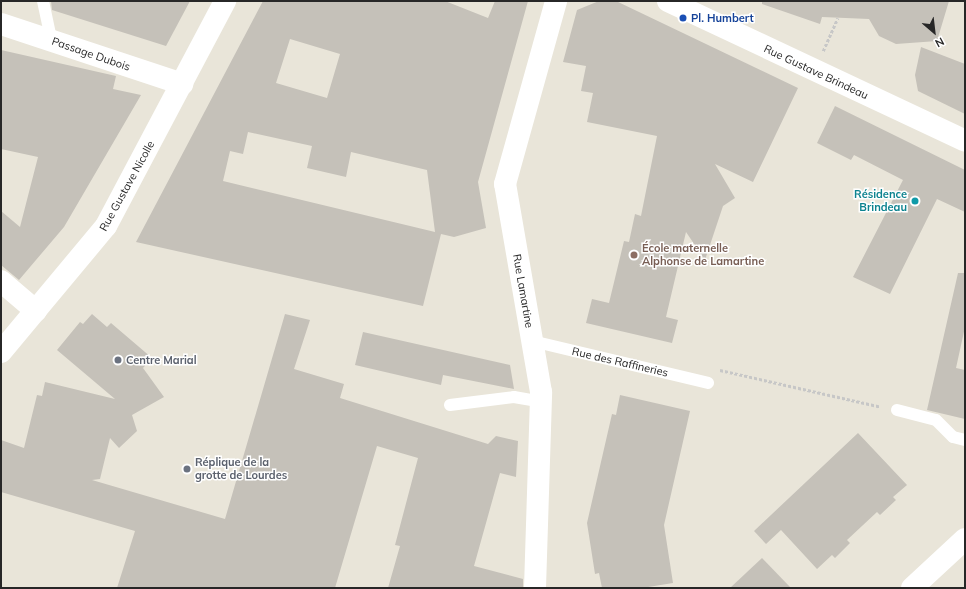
<!DOCTYPE html>
<html>
<head>
<meta charset="utf-8">
<style>
	body { margin:0 }
	#map { position:relative; width:966px; height:589px; overflow:hidden; background:#e9e5d9; font-family:Mulish,sans-serif }
	div>[style] { position:absolute }
	.building>* { inset:0; background:#c5c1b9 }
	.path>* { height:2.5px; margin-top:-1.25px; transform-origin:0; background:repeating-linear-gradient(90deg,#c7c7c7 0 3px,transparent 0 5px) }
	.service>* { height:12px; margin:-6px; padding:0 6px; transform-origin:6px; border-radius:6px; background:#fff }
	.minor>* { height:22px; margin:-11px; padding:0 11px; transform-origin:11px; border-radius:11px; background:#fff }
	.tertiary>* { height:22px; margin:-11px; padding:0 11px; transform-origin:11px; border-radius:11px; background:#fff }
	.dots>* { width:11px; height:11px; translate:-50% -50%; box-sizing:border-box; border:2px solid #fff; border-radius:50% }
	span { translate:-50% -50%; white-space:nowrap; text-align:center; line-height:1.15; -webkit-text-stroke:3px #fff; paint-order:stroke }
	.transit-label { font-size:11px; color:#164399; font-weight:700 }
	.left { translate:0 -50%; text-align:left }
	.street-label { font-size:11px; color:#272727 }
	.culture-label { font-size:11px; color:#0d838f; font-weight:700 }
	.right { translate:-100% -50%; text-align:right }
	.education-label { font-size:11px; color:#785e54; font-weight:700 }
	.worship-label { font-size:11px; color:#5b616d; font-weight:700 }
	.frame { position:absolute; inset:0; border:2px solid #272727; pointer-events:none }
	.north { position:absolute; left:914px; top:12px; width:40px; height:40px; -webkit-text-stroke:3px #fff; paint-order:stroke; rotate:152deg; font-size:11px; font-weight:700; line-height:16px; text-align:center; color:#272727 }
	.north::after { content:''; display:block; margin:auto; width:14px; height:18px; background:#272727; clip-path:polygon(50% 0,100% 100%,50% 72%,0 100%) }
</style>
</head>
<body>
<div id="map">
	<div class="building">
		<i style="clip-path:polygon(51px 1px,190px 1px,166px 46px,52px 10px)"></i>
		<i style="clip-path:polygon(evenodd,263px 1px,445px 1px,488px 18px,495px 1px,528px 1px,478px 182px,486px 228px,454px 237px,441px 234px,423px 306px,136px 242px,263px 1px,290px 39px,340px 54px,327px 98px,276px 83px,290px 39px,263px 1px,248px 132px,312px 146px,307px 168px,346px 177px,351px 152px,427px 170px,435px 232px,223px 181px,230px 151px,243px 154px,248px 132px)"></i>
		<i style="clip-path:polygon(599px 1px,616px 1px,798px 88px,753px 182px,715px 164px,735px 198px,723px 206px,705px 260px,686px 232px,666px 317px,678px 320px,672px 343px,586px 323px,592px 299px,609px 303px,624px 241px,629px 242px,635px 214px,641px 216px,657px 136px,587px 122px,593px 93px,581px 91px,586px 66px,563px 62px,577px 10px)"></i>
		<i style="clip-path:polygon(762px 1px,949px 1px,937px 41px,896px 44px,879px 36px,869px 19px,822px 17px,820px 24px,762px 4px)"></i>
		<i style="clip-path:polygon(921px 47px,965px 64px,965px 114px,918px 91px,915px 75px)"></i>
		<i style="clip-path:polygon(1px 50px,116px 76px,113px 89px,141px 95px,64px 227px,19px 280px,1px 265px,1px 211px,20px 227px,38px 157px,1px 149px)"></i>
		<i style="clip-path:polygon(835px 106px,965px 170px,965px 212px,937px 199px,890px 294px,853px 277px,903px 180px,854px 155px,851px 160px,817px 143px)"></i>
		<i style="clip-path:polygon(958px 273px,965px 273px,965px 327px,956px 368px,965px 370px,965px 419px,927px 410px)"></i>
		<i style="clip-path:polygon(92px 314px,107px 327px,111px 323px,152px 358px,143px 368px,164px 397px,132px 415px,137px 431px,119px 448px,110px 438px,100px 479px,92px 480px,225px 519px,285px 314px,310px 320px,294px 369px,344px 384px,340px 398px,488px 444px,496px 436px,518px 441px,516px 477px,500px 473px,474px 566px,523px 579px,523px 588px,388px 588px,400px 546px,395px 545px,418px 458px,377px 446px,335px 588px,117px 588px,135px 531px,1px 492px,1px 440px,24px 448px,37px 395px,42px 396px,45px 382px,115px 399px,57px 350px,80px 322px,83px 324px)"></i>
		<i style="clip-path:polygon(363px 332px,510px 365px,514px 389px,443px 375px,441px 385px,355px 365px)"></i>
		<i style="clip-path:polygon(620px 395px,690px 411px,664px 525px,673px 583px,642px 588px,602px 588px,599px 573px,595px 574px,587px 523px,612px 414px,616px 415px)"></i>
		<i style="clip-path:polygon(858px 433px,907px 485px,893px 497px,896px 500px,880px 515px,877px 512px,847px 540px,850px 543px,835px 558px,832px 555px,817px 569px,781px 530px,766px 544px,754px 531px)"></i>
		<i style="clip-path:polygon(762px 558px,791px 588px,730px 588px)"></i>
	</div>
	<div class="path">
		<i style="left:823px;top:51px;width:36px;rotate:-66deg"></i>
		<i style="left:720px;top:370px;width:165px;rotate:12.9deg"></i>
	</div>
	<div class="service">
		<i style="left:43px;top:1px;width:40px;rotate:78deg"></i>
		<i style="left:532px;top:341px;width:181px;rotate:13.4deg"></i>
		<i style="left:450px;top:405px;width:64px;rotate:-7.1deg"></i>
		<i style="left:514px;top:397px;width:27px;rotate:10deg"></i>
		<i style="left:897px;top:410px;width:40px;rotate:14.4deg"></i>
		<i style="left:936px;top:420px;width:24px;rotate:45deg"></i>
		<i style="left:953px;top:437px;width:12px;rotate:14deg"></i>
	</div>
	<div class="minor">
		<i style="left:1px;top:24px;width:191px;rotate:18.3deg"></i>
		<i style="left:1px;top:281px;width:46px;rotate:40.6deg"></i>
		<i style="left:535px;top:588px;width:196px;rotate:-88.2deg"></i>
		<i style="left:541px;top:392px;width:211px;rotate:-99.8deg"></i>
		<i style="left:505px;top:184px;width:190px;rotate:-74.4deg"></i>
		<i style="left:912px;top:588px;width:72px;rotate:-42.8deg"></i>
	</div>
	<div class="tertiary">
		<i style="left:668px;top:1px;width:328px;rotate:25.2deg"></i>
		<i style="left:1px;top:352px;width:164px;rotate:-50.2deg"></i>
		<i style="left:106px;top:226px;width:255px;rotate:-62.1deg"></i>
	</div>
	<div class="dots">
		<i style="left:683px;top:18px;background:#1a4fb4"></i>
		<i style="left:915px;top:201px;background:#0f9aa8"></i>
		<i style="left:634px;top:255px;background:#8d6e63"></i>
		<i style="left:118px;top:360px;background:#6b7280"></i>
		<i style="left:187px;top:469px;background:#6b7280"></i>
	</div>
	<div class="transit-label">
		<span class="left" style="left:691px;top:18px">Pl. Humbert</span>
	</div>
	<div class="street-label">
		<span style="left:91px;top:54px;rotate:19deg">Passage Dubois</span>
		<span style="left:816px;top:72px;rotate:25deg">Rue Gustave Brindeau</span>
		<span style="left:127px;top:186px;rotate:-61deg">Rue Gustave Nicolle</span>
		<span style="left:523px;top:291px;rotate:80deg">Rue Lamartine</span>
		<span style="left:620px;top:362px;rotate:13deg">Rue des Raffineries</span>
	</div>
	<div class="culture-label">
		<span class="right" style="left:907px;top:201px">Résidence<br>Brindeau</span>
	</div>
	<div class="education-label">
		<span class="left" style="left:642px;top:255px">École maternelle<br>Alphonse de Lamartine</span>
	</div>
	<div class="worship-label">
		<span class="left" style="left:126px;top:360px">Centre Marial</span>
		<span class="left" style="left:195px;top:469px">Réplique de la<br>grotte de Lourdes</span>
	</div>
	<div class="frame"></div>
	<div class="north">N</div>
</div>
</body>
</html>
